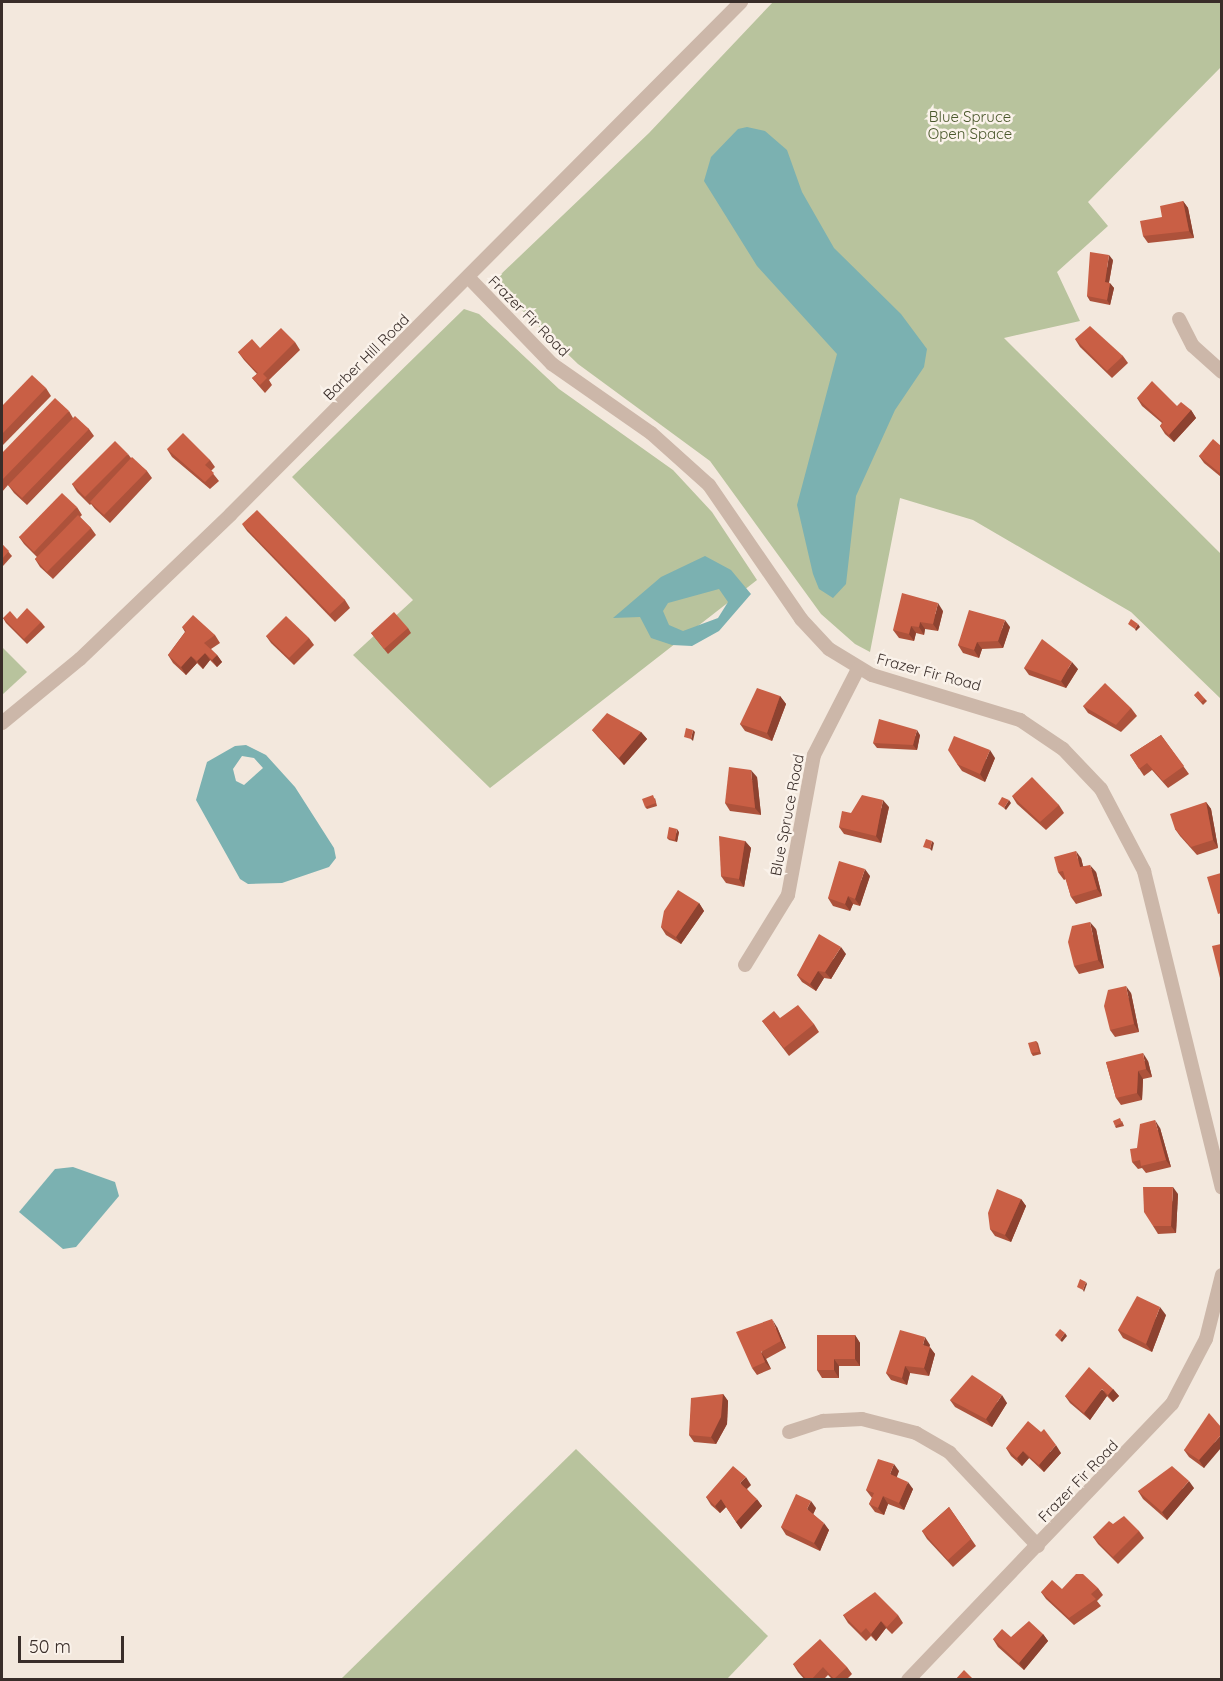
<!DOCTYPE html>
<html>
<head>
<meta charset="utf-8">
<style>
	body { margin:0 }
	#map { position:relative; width:1223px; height:1681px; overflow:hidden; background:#f3e8dd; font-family:Quicksand,sans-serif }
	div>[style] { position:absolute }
	.green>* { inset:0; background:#b8c39d }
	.water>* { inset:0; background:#7bb1b1 }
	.street>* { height:14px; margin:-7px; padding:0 7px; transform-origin:7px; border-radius:7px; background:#ccb7a9 }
	.wall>* { inset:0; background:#ad523b }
	.shaded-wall>* { inset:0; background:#8d4230 }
	.building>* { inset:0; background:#c95f45 }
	span { translate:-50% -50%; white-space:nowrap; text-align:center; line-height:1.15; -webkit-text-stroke:5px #faf2ea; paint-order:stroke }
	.park-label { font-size:15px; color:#4a582c }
	.street-label { font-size:15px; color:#392d29 }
	.frame { position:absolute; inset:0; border:3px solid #392d29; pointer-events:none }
	.scale { position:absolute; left:18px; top:1636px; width:106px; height:27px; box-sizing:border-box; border:3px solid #392d29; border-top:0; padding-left:8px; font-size:18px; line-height:21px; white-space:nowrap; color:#392d29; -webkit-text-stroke:4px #faf2ea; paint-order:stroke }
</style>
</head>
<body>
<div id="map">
	<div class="green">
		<i style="clip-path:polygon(773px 2px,1221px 2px,1221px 67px,1088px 202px,1108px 226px,1057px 272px,1080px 321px,1004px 338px,1221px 554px,1221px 699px,1131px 612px,973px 520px,900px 498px,870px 652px,855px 644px,821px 614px,710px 461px,578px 364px,503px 292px,497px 278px,649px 133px)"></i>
		<i style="clip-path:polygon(464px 309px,479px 314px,559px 389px,673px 470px,712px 512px,757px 580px,490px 788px,353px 655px,413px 600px,292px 477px)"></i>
		<i style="clip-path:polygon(2px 647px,27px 672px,2px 695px)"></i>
		<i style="clip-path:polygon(576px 1449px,768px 1636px,727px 1679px,341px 1679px)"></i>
	</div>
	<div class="water">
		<i style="clip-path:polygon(747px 127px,765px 131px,787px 150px,802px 192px,834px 248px,901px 314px,927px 349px,924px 367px,895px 410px,856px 496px,846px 584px,833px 598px,819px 589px,813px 574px,797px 505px,837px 354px,757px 266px,704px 181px,711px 157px,738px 129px)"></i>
		<i style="clip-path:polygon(evenodd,705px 556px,731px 570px,751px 594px,719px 631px,692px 646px,672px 645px,651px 638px,640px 617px,613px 618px,661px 577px,705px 556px,719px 589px,728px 602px,718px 618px,683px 631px,669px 625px,663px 611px,668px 603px,719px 589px)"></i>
		<i style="clip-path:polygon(evenodd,235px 746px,246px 745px,266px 755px,295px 787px,334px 848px,336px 858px,329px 867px,282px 883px,248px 884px,240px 879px,196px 800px,207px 762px,235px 746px,242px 756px,254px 758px,263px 768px,244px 785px,236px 781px,233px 769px,242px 756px)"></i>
		<i style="clip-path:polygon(73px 1167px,115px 1182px,119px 1196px,76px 1247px,63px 1249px,19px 1212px,55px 1169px)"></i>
	</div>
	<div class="street">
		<i style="left:469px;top:278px;width:120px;rotate:46deg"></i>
		<i style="left:552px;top:364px;width:121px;rotate:34.9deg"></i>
		<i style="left:651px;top:433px;width:78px;rotate:41.9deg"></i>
		<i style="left:709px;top:485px;width:163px;rotate:55.5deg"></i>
		<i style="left:801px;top:619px;width:41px;rotate:47deg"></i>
		<i style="left:829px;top:649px;width:50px;rotate:31.2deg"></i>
		<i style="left:872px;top:675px;width:155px;rotate:16.9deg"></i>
		<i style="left:1020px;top:720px;width:52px;rotate:34deg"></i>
		<i style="left:1063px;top:749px;width:55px;rotate:46.5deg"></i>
		<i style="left:1101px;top:789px;width:93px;rotate:62.3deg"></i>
		<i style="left:1144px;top:871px;width:326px;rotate:76.2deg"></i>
		<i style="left:1179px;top:319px;width:30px;rotate:63deg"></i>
		<i style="left:1193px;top:346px;width:39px;rotate:42deg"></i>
		<i style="left:2px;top:723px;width:101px;rotate:-39.4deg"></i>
		<i style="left:80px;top:659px;width:209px;rotate:-43.8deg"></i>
		<i style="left:231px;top:514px;width:723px;rotate:-45.11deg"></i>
		<i style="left:745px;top:965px;width:82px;rotate:-58.4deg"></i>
		<i style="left:788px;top:895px;width:142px;rotate:-79.5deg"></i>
		<i style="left:814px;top:755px;width:97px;rotate:-62.9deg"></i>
		<i style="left:789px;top:1432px;width:36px;rotate:-18deg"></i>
		<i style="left:823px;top:1421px;width:39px;rotate:-3deg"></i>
		<i style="left:862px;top:1419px;width:56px;rotate:14.5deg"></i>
		<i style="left:916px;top:1433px;width:39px;rotate:30deg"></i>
		<i style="left:950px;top:1453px;width:128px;rotate:46.6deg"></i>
		<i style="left:908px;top:1680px;width:382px;rotate:-46.3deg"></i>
		<i style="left:1172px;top:1404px;width:73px;rotate:-62.4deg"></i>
		<i style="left:1206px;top:1339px;width:66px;rotate:-76deg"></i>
	</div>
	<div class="wall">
		<i style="clip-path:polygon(1183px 201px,1188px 208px,1194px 238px,1148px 243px,1143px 236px)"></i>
		<i style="clip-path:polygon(1113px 260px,1109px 283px,1114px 288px,1110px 305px,1090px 301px,1087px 296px)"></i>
		<i style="clip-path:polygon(1075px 339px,1123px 356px,1128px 363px,1112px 378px,1080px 347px)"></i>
		<i style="clip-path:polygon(295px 342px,300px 350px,269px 380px,272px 385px,265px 393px,258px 385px,252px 378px,257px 374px,244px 360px,238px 352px)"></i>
		<i style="clip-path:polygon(46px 388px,51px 396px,2px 446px,2px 406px)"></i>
		<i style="clip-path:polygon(1137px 398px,1191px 410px,1196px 418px,1174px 442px,1165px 434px,1160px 426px,1162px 423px,1142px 406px)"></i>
		<i style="clip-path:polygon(69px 411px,73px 418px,89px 429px,94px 436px,27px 505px,14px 493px,8px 485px,2px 492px,2px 453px)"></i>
		<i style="clip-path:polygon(1221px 446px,1221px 477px,1204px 463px,1199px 456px)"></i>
		<i style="clip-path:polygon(167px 449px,210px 460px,215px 467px,211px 471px,219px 481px,210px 489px,172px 457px)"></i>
		<i style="clip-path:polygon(128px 454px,131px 458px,147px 471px,152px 478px,110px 523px,95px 509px,91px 504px,90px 505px,77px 492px,72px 484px)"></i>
		<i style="clip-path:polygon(77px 507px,82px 515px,80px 517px,91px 528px,96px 535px,53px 579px,40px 567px,35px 559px,37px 557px,24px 544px,19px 537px)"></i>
		<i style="clip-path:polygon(242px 524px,345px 600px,350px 608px,335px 622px,247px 531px)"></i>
		<i style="clip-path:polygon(2px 544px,12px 556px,3px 566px,2px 565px)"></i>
		<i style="clip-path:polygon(943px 611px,938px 631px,925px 629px,924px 635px,916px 633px,914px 641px,899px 638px,893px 630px)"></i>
		<i style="clip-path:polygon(3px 618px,41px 622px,45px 627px,27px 644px,6px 623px)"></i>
		<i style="clip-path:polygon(182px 627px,215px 635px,220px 643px,211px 649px,217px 655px,222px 662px,217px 667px,210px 660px,203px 669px,197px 663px,186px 675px,173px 663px,168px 655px,185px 632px)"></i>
		<i style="clip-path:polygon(1010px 627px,1003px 648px,982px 649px,979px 658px,963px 653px,958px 645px)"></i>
		<i style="clip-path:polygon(408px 628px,411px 633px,388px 654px,371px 633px)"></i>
		<i style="clip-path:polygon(266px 636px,309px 638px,314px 645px,294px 665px,271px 643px)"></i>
		<i style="clip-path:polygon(1024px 668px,1078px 669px,1066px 688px,1029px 675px)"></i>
		<i style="clip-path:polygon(1194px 695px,1205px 699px,1207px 701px,1203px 705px)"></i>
		<i style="clip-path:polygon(780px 696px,786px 704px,772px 741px,745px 731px,740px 724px)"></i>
		<i style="clip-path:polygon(1083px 706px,1131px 708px,1137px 716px,1121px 732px,1088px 713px)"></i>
		<i style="clip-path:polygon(592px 730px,641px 732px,647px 739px,624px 765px,598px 737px)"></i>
		<i style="clip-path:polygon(920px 735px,917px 750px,877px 748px,873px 743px)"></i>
		<i style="clip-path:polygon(1161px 735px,1189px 774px,1168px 788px,1152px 770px,1144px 776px,1130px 755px)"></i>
		<i style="clip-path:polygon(995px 758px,985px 782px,962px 771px,957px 764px)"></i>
		<i style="clip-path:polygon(757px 777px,761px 815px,730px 811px,725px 803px)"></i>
		<i style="clip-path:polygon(1012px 796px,1059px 805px,1064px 813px,1046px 830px,1017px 804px)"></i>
		<i style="clip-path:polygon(655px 798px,657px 806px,647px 809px,645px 807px)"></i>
		<i style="clip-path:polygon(1206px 802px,1211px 809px,1218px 848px,1197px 855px,1180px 836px,1175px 829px)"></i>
		<i style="clip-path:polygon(889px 807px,881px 843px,844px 834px,839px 827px,851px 813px)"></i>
		<i style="clip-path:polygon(679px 832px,677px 842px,669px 840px,667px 838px)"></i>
		<i style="clip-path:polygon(745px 841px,751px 848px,744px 887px,726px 883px,721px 876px)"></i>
		<i style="clip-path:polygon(1081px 858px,1083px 866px,1096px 872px,1102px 896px,1076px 904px,1071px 897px,1066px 879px,1064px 880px,1058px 872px)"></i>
		<i style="clip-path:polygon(870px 876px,860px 906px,853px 904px,850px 911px,833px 906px,828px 898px)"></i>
		<i style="clip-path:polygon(699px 903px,704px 911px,681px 944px,666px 935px,661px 927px)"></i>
		<i style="clip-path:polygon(1096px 929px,1104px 968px,1079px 974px,1074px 966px)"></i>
		<i style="clip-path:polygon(846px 954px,831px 979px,824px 978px,816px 991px,802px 982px,797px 975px)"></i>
		<i style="clip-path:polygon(1131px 993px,1139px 1032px,1115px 1037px,1110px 1030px)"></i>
		<i style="clip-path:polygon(780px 1018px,814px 1024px,819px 1032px,789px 1056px,762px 1021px)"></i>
		<i style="clip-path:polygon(1036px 1041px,1038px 1043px,1041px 1054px,1033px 1056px,1031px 1053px)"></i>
		<i style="clip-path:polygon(1148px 1061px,1152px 1077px,1143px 1079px,1142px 1100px,1121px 1105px,1116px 1098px,1106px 1062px)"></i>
		<i style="clip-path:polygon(1122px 1121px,1124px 1126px,1116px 1128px,1115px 1126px)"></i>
		<i style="clip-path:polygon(1160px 1128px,1171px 1167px,1146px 1173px,1142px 1168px,1138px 1169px,1132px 1162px,1137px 1148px)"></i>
		<i style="clip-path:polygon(1178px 1194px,1176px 1233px,1158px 1234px,1153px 1226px)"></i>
		<i style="clip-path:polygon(1021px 1199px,1026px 1206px,1011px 1242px,995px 1236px,990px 1229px)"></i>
		<i style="clip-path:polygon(1166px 1315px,1152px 1352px,1123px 1338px,1118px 1330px)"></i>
		<i style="clip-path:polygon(777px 1327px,786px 1348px,766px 1359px,771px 1369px,757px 1375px,752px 1368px)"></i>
		<i style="clip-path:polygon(855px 1335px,860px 1343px,860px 1366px,839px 1366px,839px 1378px,822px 1378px,817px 1370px)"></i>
		<i style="clip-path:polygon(930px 1345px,929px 1347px,935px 1354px,929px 1376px,910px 1373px,907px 1385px,891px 1380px,886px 1373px)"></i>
		<i style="clip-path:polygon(1113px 1389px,1119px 1396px,1113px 1402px,1107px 1396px,1090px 1420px,1070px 1403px,1065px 1396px)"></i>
		<i style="clip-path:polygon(723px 1394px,728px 1401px,727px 1424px,716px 1444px,694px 1442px,689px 1435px)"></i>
		<i style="clip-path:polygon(950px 1400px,1007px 1403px,992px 1427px,955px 1407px)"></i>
		<i style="clip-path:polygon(1221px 1427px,1204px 1468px,1189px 1457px,1184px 1450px)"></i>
		<i style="clip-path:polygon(1006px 1448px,1061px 1453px,1044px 1472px,1029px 1458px,1022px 1466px,1011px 1456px)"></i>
		<i style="clip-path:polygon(899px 1471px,896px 1477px,913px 1489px,904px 1510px,888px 1504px,884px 1515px,875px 1512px,869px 1504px,872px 1498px,866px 1490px)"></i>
		<i style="clip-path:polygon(751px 1485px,747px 1489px,762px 1506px,741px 1529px,726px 1507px,720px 1513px,711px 1505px,706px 1497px)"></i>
		<i style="clip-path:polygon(1194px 1488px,1167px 1520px,1143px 1499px,1138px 1491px)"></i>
		<i style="clip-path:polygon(949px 1507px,976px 1546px,953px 1567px,927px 1539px,922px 1531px)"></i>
		<i style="clip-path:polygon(816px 1508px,813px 1514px,829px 1530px,820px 1551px,786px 1535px,781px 1527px)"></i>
		<i style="clip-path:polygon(1113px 1524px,1139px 1531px,1144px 1538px,1118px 1564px,1098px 1544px,1093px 1537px)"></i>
		<i style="clip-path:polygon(1098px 1588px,1103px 1595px,1097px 1601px,1101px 1606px,1074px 1625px,1046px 1599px,1041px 1592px,1062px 1589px)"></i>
		<i style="clip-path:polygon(843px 1615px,898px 1615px,903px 1623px,892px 1634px,886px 1628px,876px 1641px,871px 1636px,866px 1641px,848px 1623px)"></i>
		<i style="clip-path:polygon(1043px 1634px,1048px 1641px,1024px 1670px,998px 1647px,993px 1639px)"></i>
		<i style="clip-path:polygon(793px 1664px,847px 1667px,852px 1674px,846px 1680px,833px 1680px,828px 1675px,823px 1680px,805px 1680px,798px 1672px)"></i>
	</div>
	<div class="shaded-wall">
		<i style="clip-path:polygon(1183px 201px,1188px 208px,1194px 238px,1189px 231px)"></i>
		<i style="clip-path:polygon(1109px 255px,1113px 260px,1108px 287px,1105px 282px)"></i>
		<i style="clip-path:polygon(1110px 283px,1114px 288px,1110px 305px,1107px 300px)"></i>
		<i style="clip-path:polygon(1191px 410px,1196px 418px,1174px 442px,1169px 435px)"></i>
		<i style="clip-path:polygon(938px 603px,943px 611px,938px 631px,933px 624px)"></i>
		<i style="clip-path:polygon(1005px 620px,1010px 627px,1003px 648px,998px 641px)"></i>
		<i style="clip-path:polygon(920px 622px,925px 629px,924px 635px,919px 627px)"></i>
		<i style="clip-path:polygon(1138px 624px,1140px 627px,1136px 631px,1135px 629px)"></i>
		<i style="clip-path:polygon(911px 626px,916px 633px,914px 641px,909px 634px)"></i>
		<i style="clip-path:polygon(977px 642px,982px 649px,979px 658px,974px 650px)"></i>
		<i style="clip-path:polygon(205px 653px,210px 660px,203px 669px,197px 661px)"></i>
		<i style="clip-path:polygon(217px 655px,222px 662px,217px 667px,212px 660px)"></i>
		<i style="clip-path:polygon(191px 656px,197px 663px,186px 675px,181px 667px)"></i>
		<i style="clip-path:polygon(1072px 662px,1078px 669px,1066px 688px,1061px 681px)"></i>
		<i style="clip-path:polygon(780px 696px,786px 704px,772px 741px,767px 733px)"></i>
		<i style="clip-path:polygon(693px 730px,695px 732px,693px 741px,691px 739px)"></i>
		<i style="clip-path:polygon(917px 730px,920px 735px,917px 750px,913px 745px)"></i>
		<i style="clip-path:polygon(641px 732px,647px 739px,624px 765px,619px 758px)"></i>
		<i style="clip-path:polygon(990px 750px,995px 758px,985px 782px,980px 774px)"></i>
		<i style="clip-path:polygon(751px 770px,757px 777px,761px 815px,755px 808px)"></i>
		<i style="clip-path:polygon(883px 800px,889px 807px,881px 843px,876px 836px)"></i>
		<i style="clip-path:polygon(1009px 800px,1011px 803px,1006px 810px,1004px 808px)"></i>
		<i style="clip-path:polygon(1206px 802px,1211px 809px,1218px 848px,1213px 840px)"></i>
		<i style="clip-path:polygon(677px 829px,679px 832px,677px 842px,675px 840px)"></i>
		<i style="clip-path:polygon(745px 841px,751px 848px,744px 887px,739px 879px)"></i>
		<i style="clip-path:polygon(932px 841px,934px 843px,932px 851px,930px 849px)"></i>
		<i style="clip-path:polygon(1076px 851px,1081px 858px,1085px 874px,1080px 867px)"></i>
		<i style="clip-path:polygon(1090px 865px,1096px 872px,1102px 896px,1097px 889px)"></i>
		<i style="clip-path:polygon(865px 869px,870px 876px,860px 906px,855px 899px)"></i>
		<i style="clip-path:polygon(848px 896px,853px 904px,850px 911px,845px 904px)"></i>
		<i style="clip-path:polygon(699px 903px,704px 911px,681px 944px,676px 937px)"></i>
		<i style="clip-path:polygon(1090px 922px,1096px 929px,1104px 968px,1098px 960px)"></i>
		<i style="clip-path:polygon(841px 947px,846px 954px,831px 979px,825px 972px)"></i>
		<i style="clip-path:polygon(818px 971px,824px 978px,816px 991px,810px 984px)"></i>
		<i style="clip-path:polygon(1126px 986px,1131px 993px,1139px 1032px,1134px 1024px)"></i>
		<i style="clip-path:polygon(1143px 1053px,1148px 1061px,1152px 1077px,1146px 1069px)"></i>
		<i style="clip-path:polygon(1138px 1071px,1143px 1079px,1142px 1100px,1137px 1093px)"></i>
		<i style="clip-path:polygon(1155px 1120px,1160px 1128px,1171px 1167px,1166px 1160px)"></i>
		<i style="clip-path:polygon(1173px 1187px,1178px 1194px,1176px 1233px,1171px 1226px)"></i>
		<i style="clip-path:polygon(1021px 1199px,1026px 1206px,1011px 1242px,1005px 1235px)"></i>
		<i style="clip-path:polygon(1086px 1282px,1087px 1284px,1084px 1292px,1083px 1290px)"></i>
		<i style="clip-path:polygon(1160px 1307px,1166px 1315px,1152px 1352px,1146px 1344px)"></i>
		<i style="clip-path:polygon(772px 1319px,777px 1327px,786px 1348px,781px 1341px)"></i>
		<i style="clip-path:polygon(1065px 1333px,1067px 1336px,1062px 1342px,1060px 1340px)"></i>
		<i style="clip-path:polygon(855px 1335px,860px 1343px,860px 1366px,855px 1359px)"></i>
		<i style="clip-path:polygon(925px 1337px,930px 1345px,928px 1352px,923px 1345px)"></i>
		<i style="clip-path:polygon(930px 1347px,935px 1354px,929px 1376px,924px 1368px)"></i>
		<i style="clip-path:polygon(761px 1352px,766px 1359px,771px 1369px,765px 1362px)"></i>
		<i style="clip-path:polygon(834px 1359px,839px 1366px,839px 1378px,834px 1370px)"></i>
		<i style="clip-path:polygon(905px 1366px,910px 1373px,907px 1385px,902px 1378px)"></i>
		<i style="clip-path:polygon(1102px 1389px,1107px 1396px,1090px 1420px,1084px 1413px)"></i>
		<i style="clip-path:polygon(1113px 1389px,1119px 1396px,1113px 1402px,1108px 1395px)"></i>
		<i style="clip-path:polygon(723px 1394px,728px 1401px,727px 1424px,716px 1444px,711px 1437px)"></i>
		<i style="clip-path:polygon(1002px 1395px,1007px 1403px,992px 1427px,986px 1419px)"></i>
		<i style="clip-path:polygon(1221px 1435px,1221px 1448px,1204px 1468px,1199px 1460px)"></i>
		<i style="clip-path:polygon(1056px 1445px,1061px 1453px,1044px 1472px,1039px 1465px)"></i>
		<i style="clip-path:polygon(1023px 1451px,1029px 1458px,1022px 1466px,1017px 1458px)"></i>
		<i style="clip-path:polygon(894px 1464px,899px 1471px,895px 1482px,890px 1474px)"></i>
		<i style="clip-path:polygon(746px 1477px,751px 1485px,745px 1490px,740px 1483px)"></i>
		<i style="clip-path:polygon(1189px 1481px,1194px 1488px,1167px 1520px,1162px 1512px)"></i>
		<i style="clip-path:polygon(908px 1482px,913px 1489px,904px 1510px,899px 1503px)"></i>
		<i style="clip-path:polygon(883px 1496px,888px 1504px,884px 1515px,878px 1508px)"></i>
		<i style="clip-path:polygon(721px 1499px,726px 1507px,720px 1513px,715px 1506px)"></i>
		<i style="clip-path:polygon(757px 1499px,762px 1506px,741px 1529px,736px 1522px)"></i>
		<i style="clip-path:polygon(811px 1501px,816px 1508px,812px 1517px,807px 1509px)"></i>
		<i style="clip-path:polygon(824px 1523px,829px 1530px,820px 1551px,814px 1543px)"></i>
		<i style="clip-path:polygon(881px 1621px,886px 1628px,876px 1641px,871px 1634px)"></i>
		<i style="clip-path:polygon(1043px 1634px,1048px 1641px,1024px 1670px,1019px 1663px)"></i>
	</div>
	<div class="building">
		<i style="clip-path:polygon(1183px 201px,1189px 231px,1143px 236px,1140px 221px,1162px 217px,1160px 206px)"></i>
		<i style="clip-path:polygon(1090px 252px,1109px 255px,1105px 282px,1110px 283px,1107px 300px,1087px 296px)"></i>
		<i style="clip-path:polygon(1090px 326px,1123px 356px,1107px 371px,1075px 339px)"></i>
		<i style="clip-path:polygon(281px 328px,295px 342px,263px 374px,267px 378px,260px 385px,252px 378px,258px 373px,238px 352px,252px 339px,260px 348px)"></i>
		<i style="clip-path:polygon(32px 375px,46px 388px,2px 434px,2px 406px)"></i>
		<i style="clip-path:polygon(1152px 381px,1177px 406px,1181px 402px,1191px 410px,1169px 435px,1160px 426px,1163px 422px,1137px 398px)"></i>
		<i style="clip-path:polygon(55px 398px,69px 411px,2px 480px,2px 453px)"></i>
		<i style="clip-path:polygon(75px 416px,89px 429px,22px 498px,8px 485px)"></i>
		<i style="clip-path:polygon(183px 433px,210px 460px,205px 465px,214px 473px,205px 482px,167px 449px)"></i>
		<i style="clip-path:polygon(1213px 439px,1221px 446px,1221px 474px,1199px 456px)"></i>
		<i style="clip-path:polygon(115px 441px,128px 454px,85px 497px,72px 484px)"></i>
		<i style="clip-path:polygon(132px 457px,147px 471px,104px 515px,90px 502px)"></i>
		<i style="clip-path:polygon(62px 493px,77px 507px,34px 552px,19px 537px)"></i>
		<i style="clip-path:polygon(257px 510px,345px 600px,330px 614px,242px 524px)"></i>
		<i style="clip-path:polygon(78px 515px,91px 528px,47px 572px,35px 559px)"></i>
		<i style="clip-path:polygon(2px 544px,9px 551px,2px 559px)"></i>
		<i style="clip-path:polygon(902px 593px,938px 603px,933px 624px,920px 622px,919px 627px,911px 626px,909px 634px,893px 630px)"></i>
		<i style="clip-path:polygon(27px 608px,41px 622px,24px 639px,3px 618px,10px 611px,17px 619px)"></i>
		<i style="clip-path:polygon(969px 610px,1005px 620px,998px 641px,977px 642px,974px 650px,958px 645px)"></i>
		<i style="clip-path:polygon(394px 612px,408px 628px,384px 649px,371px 633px)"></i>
		<i style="clip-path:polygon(193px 615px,215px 635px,204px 643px,217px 655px,212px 660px,205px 653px,197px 661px,191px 656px,181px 667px,168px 655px,186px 631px,182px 627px)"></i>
		<i style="clip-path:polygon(286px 616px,309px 638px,289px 658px,266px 636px)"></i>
		<i style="clip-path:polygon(1131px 619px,1138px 624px,1135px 629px,1128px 624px)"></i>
		<i style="clip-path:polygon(1042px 639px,1072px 662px,1061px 681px,1024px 668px)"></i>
		<i style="clip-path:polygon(1105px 683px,1131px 708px,1116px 725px,1083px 706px)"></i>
		<i style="clip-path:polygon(757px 688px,780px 696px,767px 733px,740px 724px)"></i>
		<i style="clip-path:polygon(1198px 691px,1205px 699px,1201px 702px,1194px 695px)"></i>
		<i style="clip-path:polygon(607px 713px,641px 732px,619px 758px,592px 730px)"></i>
		<i style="clip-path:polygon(879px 719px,917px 730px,913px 745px,873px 743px)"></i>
		<i style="clip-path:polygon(686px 728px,693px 730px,691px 739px,684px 737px)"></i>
		<i style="clip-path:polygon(1161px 735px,1184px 766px,1163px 781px,1147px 763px,1139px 769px,1130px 755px)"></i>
		<i style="clip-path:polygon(954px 736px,990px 750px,980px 774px,957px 764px,948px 750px)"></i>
		<i style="clip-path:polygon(729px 767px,751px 770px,755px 808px,725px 803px)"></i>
		<i style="clip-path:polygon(1032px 777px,1059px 805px,1040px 822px,1012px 796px)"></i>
		<i style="clip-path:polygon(653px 795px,656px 803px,645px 807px,642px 799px)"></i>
		<i style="clip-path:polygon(862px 795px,883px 800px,876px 836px,839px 827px,842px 811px,851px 813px)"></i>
		<i style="clip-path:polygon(1002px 797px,1009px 800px,1004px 808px,998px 804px)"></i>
		<i style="clip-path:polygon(1206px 802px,1213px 840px,1191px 847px,1175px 829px,1170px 814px)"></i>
		<i style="clip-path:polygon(669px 827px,677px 829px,675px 840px,667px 838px)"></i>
		<i style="clip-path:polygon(719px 836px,745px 841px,739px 879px,721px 876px)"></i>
		<i style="clip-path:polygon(926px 839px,932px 841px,930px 849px,923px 847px)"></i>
		<i style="clip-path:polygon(1076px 851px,1080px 867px,1090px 865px,1097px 889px,1071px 897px,1063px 871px,1058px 872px,1054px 857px)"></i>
		<i style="clip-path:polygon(839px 861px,865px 869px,855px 899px,848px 896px,845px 904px,828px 898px)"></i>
		<i style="clip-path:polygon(1221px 873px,1221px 913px,1218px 914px,1207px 877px)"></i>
		<i style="clip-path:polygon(678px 890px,699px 903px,676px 937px,661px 927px,664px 911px)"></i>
		<i style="clip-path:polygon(1090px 922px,1098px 960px,1074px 966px,1068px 942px,1072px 926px)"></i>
		<i style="clip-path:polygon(819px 934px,841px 947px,825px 972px,818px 971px,810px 984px,797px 975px)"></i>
		<i style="clip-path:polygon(1221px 944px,1221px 982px,1212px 946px)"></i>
		<i style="clip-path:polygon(1126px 986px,1134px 1024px,1110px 1030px,1104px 1006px,1108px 990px)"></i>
		<i style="clip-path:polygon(798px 1005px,814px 1024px,784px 1048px,762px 1021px,774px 1011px,780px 1018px)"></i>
		<i style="clip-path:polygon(1036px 1041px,1039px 1052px,1031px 1053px,1028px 1043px)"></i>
		<i style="clip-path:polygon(1143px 1053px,1146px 1069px,1138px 1071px,1137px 1093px,1116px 1098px,1106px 1062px)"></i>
		<i style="clip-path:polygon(1120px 1118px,1122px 1123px,1115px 1126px,1113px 1121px)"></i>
		<i style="clip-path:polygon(1155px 1120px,1166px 1160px,1141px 1166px,1140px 1160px,1132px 1162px,1130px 1149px,1137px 1148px,1140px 1124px)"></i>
		<i style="clip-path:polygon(1143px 1187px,1173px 1187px,1171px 1226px,1153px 1226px,1144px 1212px)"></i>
		<i style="clip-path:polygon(997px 1189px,1021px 1199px,1005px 1235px,990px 1229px,988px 1213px)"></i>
		<i style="clip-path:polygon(1080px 1279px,1086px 1282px,1083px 1290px,1077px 1287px)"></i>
		<i style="clip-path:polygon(1137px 1296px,1160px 1307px,1146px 1344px,1118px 1330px)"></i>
		<i style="clip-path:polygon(772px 1319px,781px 1341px,761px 1352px,765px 1362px,752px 1368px,736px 1332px)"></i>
		<i style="clip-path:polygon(1060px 1329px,1065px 1333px,1060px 1340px,1055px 1335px)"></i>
		<i style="clip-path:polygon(900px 1330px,925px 1337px,923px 1345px,930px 1347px,924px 1368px,905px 1366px,902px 1378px,886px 1373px)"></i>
		<i style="clip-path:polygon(817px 1335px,855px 1335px,855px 1359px,834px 1359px,834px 1370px,817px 1370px)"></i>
		<i style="clip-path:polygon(1089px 1367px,1113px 1389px,1108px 1395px,1102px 1389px,1084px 1413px,1065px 1396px)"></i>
		<i style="clip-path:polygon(972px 1375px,1002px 1395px,986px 1419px,950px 1400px)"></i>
		<i style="clip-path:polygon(723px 1394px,721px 1417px,711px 1437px,689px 1435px,691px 1398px)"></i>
		<i style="clip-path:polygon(1209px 1413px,1221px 1427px,1221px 1435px,1199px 1460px,1184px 1450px)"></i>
		<i style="clip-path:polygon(1028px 1421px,1041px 1432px,1044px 1429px,1056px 1445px,1039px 1465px,1023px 1451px,1017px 1458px,1006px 1448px)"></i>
		<i style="clip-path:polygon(878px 1459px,894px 1464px,890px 1474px,908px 1482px,899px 1503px,883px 1496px,878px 1508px,869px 1504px,874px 1493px,866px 1490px)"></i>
		<i style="clip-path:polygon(733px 1466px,746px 1477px,740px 1483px,757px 1499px,736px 1522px,721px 1499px,715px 1506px,706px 1497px)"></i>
		<i style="clip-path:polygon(1172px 1466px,1189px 1481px,1162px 1512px,1138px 1491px)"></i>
		<i style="clip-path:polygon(796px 1494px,811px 1501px,807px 1509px,824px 1523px,814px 1543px,781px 1527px)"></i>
		<i style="clip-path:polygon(949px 1507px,971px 1539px,948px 1560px,922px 1531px)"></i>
		<i style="clip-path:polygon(1124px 1516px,1139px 1531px,1113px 1557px,1093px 1537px,1109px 1521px,1113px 1524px)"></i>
		<i style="clip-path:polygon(1076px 1574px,1083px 1574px,1098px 1588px,1091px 1594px,1096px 1599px,1069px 1618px,1041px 1592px,1052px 1580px,1062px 1589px)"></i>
		<i style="clip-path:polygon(875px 1592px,898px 1615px,887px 1627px,881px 1621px,871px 1634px,866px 1628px,861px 1633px,843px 1615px)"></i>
		<i style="clip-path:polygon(1029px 1621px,1043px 1634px,1019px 1663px,993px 1639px,1002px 1629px,1011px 1637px)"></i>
		<i style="clip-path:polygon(820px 1639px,847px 1667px,834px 1679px,823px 1667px,811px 1680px,807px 1680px,793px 1664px)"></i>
		<i style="clip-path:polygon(964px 1670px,974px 1680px,955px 1680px)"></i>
	</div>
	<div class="park-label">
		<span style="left:970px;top:125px">Blue Spruce<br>Open Space</span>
	</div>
	<div class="street-label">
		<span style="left:529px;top:316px;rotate:45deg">Frazer Fir Road</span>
		<span style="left:366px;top:357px;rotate:-45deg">Barber Hill Road</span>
		<span style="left:929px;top:672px;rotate:15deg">Frazer Fir Road</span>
		<span style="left:787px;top:815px;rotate:-79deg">Blue Spruce Road</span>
		<span style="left:1078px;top:1481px;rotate:-46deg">Frazer Fir Road</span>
	</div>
	<div class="frame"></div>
	<div class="scale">50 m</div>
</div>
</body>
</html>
